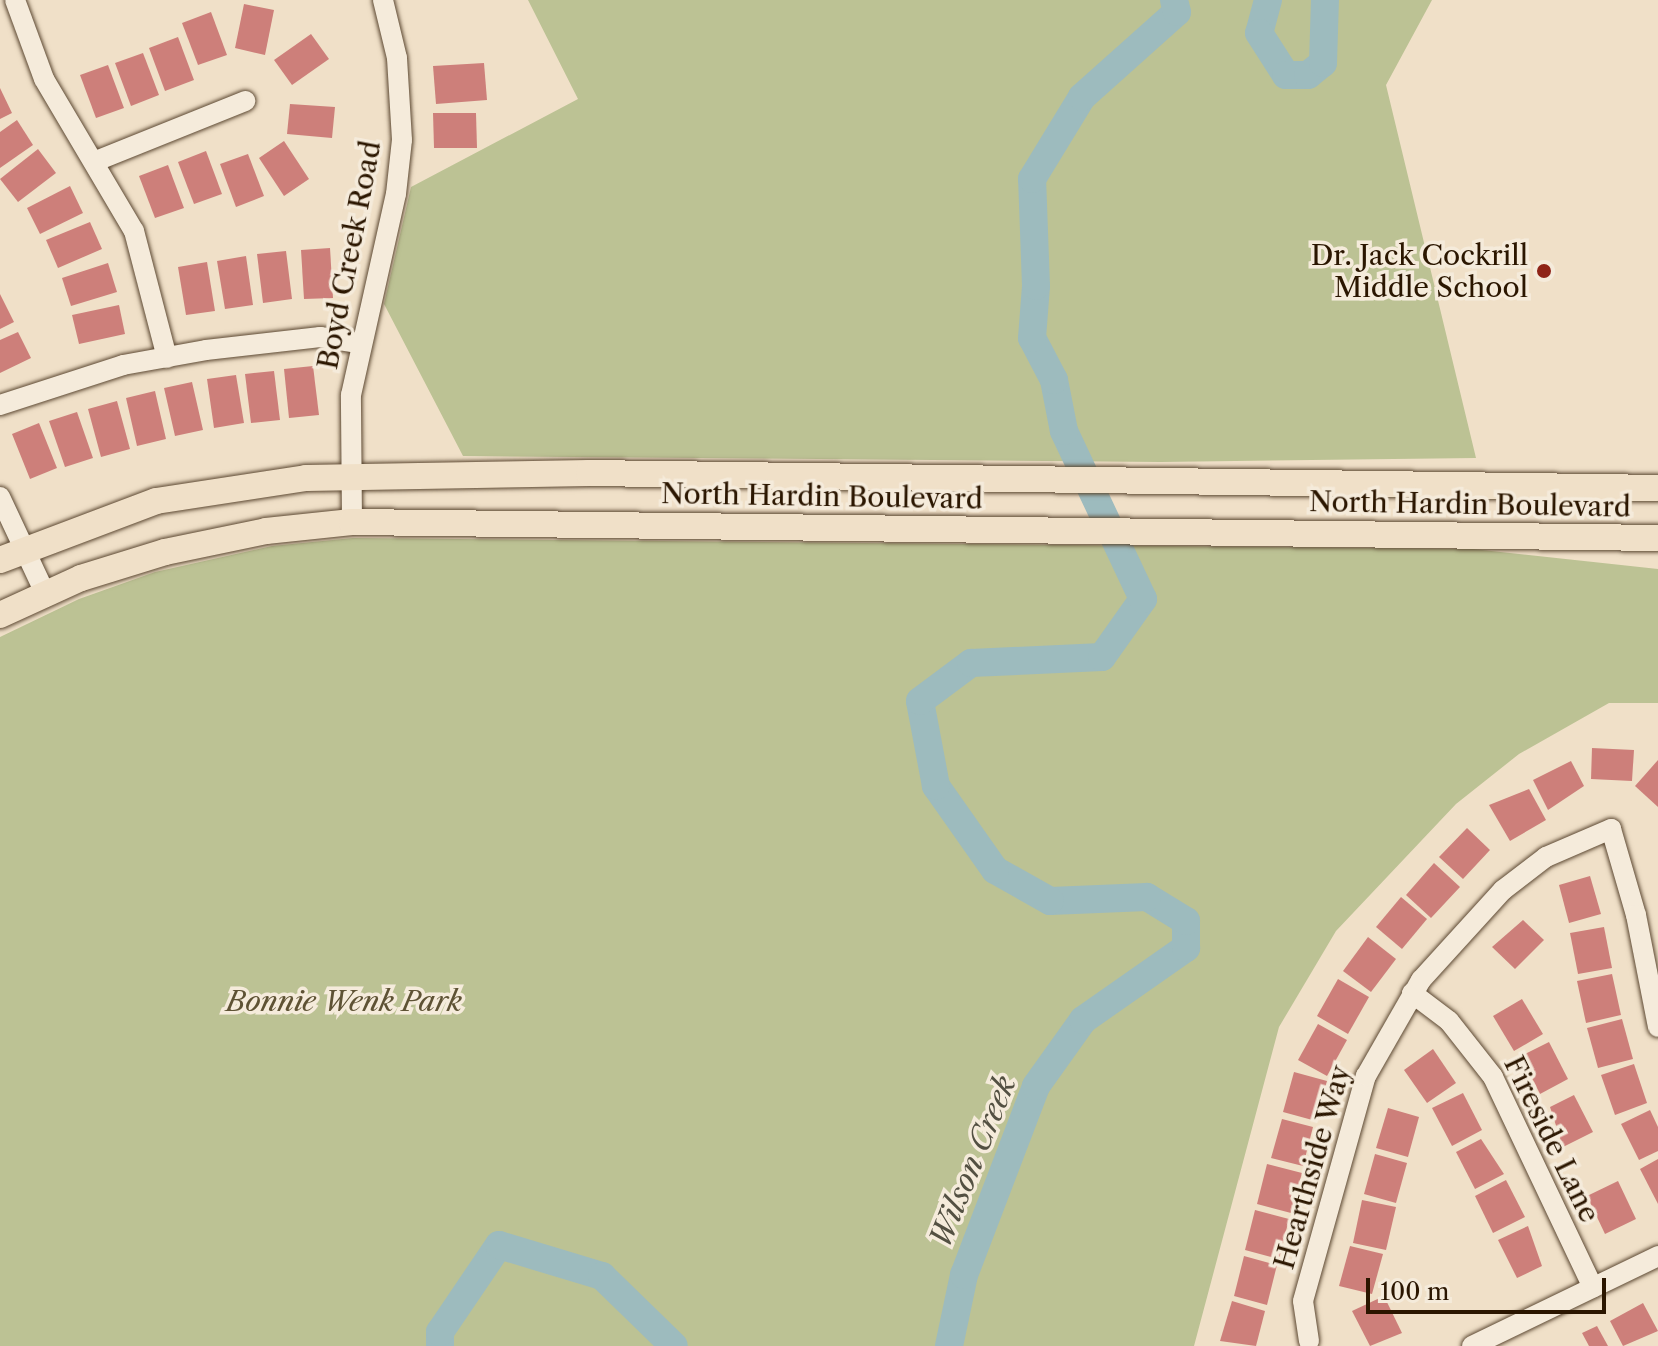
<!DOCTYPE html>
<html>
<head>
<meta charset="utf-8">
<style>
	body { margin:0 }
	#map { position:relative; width:1658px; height:1346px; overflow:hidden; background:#f0e0c8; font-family:"Libre Caslon Text",serif }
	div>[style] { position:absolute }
	.green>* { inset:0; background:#bcc294 }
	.river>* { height:28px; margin:-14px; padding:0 14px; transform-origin:14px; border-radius:14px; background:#9dbbbe }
	.building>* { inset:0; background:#cd7f7a }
	.roads { filter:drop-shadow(0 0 2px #5c4832) drop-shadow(0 0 2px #5c4832) }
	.minor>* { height:20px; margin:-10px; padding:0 10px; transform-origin:10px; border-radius:10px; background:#f5ebdb }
	.major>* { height:26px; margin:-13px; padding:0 13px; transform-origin:13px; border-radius:13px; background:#f0e0c8 }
	.dots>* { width:22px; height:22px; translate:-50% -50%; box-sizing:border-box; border:4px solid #f5ebdb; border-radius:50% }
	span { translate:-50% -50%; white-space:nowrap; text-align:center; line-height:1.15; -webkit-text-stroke:7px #f5ebdb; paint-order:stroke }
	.street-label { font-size:28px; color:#2b1600 }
	.poi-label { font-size:28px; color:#2b1600 }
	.right { translate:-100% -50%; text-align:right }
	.park-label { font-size:28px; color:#5e5234; font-style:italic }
	.water-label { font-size:30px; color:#535042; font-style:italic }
	.scale { position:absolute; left:1366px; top:1278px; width:240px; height:36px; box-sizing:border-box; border:4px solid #2b1600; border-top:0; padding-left:10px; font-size:24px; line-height:28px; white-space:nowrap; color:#2b1600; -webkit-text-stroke:6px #f5ebdb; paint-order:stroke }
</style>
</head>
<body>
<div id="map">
	<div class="green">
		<i style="clip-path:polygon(528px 0,1432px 0,1386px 85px,1476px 458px,1161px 462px,463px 456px,384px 304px,411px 187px,578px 99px)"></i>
		<i style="clip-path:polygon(353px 538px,1473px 549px,1658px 569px,1658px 703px,1609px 703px,1519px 754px,1456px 804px,1336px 931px,1279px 1027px,1194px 1346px,0 1346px,0 637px,79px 599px,155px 572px,272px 546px)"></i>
	</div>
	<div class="river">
		<i style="left:1268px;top:0;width:34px;rotate:105deg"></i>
		<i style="left:1259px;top:33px;width:50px;rotate:57.3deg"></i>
		<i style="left:1286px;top:75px;width:22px"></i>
		<i style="left:1308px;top:75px;width:19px;rotate:-39deg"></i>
		<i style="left:1323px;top:63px;width:63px;rotate:-88.2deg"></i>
		<i style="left:440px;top:1346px;width:14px;rotate:-90deg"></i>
		<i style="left:440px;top:1332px;width:105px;rotate:-55.9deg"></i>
		<i style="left:499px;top:1245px;width:108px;rotate:16.8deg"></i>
		<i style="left:602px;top:1276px;width:100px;rotate:44.2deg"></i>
		<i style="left:949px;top:1346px;width:73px;rotate:-78.1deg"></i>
		<i style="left:964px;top:1275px;width:202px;rotate:-69.1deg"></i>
		<i style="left:1036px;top:1086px;width:81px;rotate:-54.5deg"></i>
		<i style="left:1083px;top:1020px;width:126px;rotate:-35deg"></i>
		<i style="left:1186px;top:948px;width:27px;rotate:-90deg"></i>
		<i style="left:1186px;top:921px;width:46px;rotate:-148.4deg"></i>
		<i style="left:1147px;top:897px;width:97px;rotate:177.6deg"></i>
		<i style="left:1050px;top:901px;width:63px;rotate:-150.6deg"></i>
		<i style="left:995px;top:870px;width:103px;rotate:-125.1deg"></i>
		<i style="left:936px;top:786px;width:86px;rotate:-100.7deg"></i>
		<i style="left:920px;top:701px;width:64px;rotate:-36.7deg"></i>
		<i style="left:971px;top:663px;width:131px;rotate:-2.6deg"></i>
		<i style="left:1102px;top:657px;width:71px;rotate:-54.7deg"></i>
		<i style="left:1143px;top:599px;width:186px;rotate:-115.2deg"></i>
		<i style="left:1064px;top:431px;width:52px;rotate:-101.1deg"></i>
		<i style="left:1054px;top:380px;width:47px;rotate:-117.6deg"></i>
		<i style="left:1032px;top:338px;width:52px;rotate:-85.6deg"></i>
		<i style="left:1036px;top:286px;width:107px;rotate:-92.1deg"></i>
		<i style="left:1032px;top:179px;width:96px;rotate:-58.6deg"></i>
		<i style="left:1082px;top:97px;width:127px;rotate:-41.8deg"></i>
		<i style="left:1177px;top:12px;width:12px;rotate:-104deg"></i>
	</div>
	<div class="building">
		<i style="clip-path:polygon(244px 4px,274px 10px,265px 55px,235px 48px)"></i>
		<i style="clip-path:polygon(211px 12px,227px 55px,198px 65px,182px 23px)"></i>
		<i style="clip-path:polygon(311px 34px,329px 59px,292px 85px,274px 60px)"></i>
		<i style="clip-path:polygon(178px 37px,194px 80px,165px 91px,149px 48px)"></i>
		<i style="clip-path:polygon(143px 53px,159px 95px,131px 106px,115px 63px)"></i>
		<i style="clip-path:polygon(484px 63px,487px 100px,436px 104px,433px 66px)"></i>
		<i style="clip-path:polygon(108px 65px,124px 108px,96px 118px,80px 75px)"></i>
		<i style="clip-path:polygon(0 88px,12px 113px,0 119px)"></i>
		<i style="clip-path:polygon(290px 104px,335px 107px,332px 138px,287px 134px)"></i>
		<i style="clip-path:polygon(433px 113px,476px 113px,477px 148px,434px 148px)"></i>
		<i style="clip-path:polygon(17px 120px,33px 145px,0 168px,0 132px)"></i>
		<i style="clip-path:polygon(284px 141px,309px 179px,284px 196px,259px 158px)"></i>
		<i style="clip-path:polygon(38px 149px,56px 173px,18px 202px,0 179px)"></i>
		<i style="clip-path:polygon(206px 151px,222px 194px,194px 204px,178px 162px)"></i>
		<i style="clip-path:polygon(248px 154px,264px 196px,236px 207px,220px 164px)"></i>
		<i style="clip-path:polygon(168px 165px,184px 208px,155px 218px,139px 176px)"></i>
		<i style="clip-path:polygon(70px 186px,83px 213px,40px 234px,27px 208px)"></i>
		<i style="clip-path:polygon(90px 222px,102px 249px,58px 268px,46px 240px)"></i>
		<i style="clip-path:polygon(330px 248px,333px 298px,304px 299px,301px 250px)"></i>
		<i style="clip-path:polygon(286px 251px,292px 299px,263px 303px,257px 254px)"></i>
		<i style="clip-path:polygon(246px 256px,253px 305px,225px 309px,217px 261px)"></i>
		<i style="clip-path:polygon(207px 262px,215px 311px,186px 315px,178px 267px)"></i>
		<i style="clip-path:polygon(108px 263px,117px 292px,71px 306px,62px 278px)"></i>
		<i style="clip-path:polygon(0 294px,14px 322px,0 329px)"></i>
		<i style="clip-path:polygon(119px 305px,125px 334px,79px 344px,72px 315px)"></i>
		<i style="clip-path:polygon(18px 332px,31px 358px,0 373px,0 340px)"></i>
		<i style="clip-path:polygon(313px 366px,319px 415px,289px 418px,284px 369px)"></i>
		<i style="clip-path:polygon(274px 371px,280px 420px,251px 423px,245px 374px)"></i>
		<i style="clip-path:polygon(236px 375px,244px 423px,214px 428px,207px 379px)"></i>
		<i style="clip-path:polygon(192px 382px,203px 430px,175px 436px,164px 388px)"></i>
		<i style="clip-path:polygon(155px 391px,166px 439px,137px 446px,126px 398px)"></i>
		<i style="clip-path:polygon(117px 401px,130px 449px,101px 457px,88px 409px)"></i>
		<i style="clip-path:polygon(77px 412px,93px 458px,65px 467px,49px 421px)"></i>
		<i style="clip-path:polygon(39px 423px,57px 468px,30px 479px,12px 434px)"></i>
		<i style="clip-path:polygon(1592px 748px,1634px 750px,1632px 781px,1591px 779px)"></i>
		<i style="clip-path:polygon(1658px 760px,1658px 807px,1635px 786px)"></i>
		<i style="clip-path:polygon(1571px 761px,1584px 786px,1548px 810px,1533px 780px)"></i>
		<i style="clip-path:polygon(1529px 789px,1546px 820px,1510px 841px,1489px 805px)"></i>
		<i style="clip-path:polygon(1467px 828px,1490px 850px,1463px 879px,1439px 857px)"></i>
		<i style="clip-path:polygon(1434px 863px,1460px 887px,1431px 918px,1406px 895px)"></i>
		<i style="clip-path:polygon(1590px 876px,1601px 914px,1569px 923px,1559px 885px)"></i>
		<i style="clip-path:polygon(1401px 897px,1427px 919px,1402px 949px,1376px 927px)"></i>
		<i style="clip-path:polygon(1523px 920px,1544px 940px,1515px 969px,1492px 947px)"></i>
		<i style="clip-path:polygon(1604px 927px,1612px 968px,1578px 974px,1570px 933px)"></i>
		<i style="clip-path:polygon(1368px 937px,1396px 959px,1371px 992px,1343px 971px)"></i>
		<i style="clip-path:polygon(1612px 974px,1621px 1015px,1586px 1023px,1577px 981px)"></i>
		<i style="clip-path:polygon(1338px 979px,1369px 997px,1348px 1034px,1317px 1016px)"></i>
		<i style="clip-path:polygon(1522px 999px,1543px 1034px,1514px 1051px,1493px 1016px)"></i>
		<i style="clip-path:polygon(1622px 1019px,1633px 1059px,1598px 1068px,1587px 1028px)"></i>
		<i style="clip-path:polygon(1318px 1024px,1347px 1040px,1327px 1076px,1298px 1060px)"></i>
		<i style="clip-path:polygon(1549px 1042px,1568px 1079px,1540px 1094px,1521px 1056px)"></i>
		<i style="clip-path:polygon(1433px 1049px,1456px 1083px,1427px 1103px,1404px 1070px)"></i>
		<i style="clip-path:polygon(1634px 1064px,1647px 1103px,1615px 1115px,1601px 1075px)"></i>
		<i style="clip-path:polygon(1294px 1072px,1327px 1081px,1316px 1121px,1283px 1112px)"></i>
		<i style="clip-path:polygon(1463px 1093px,1482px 1130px,1452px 1146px,1432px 1108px)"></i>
		<i style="clip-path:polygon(1574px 1095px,1593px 1132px,1563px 1147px,1550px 1107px)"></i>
		<i style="clip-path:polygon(1388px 1108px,1419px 1117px,1408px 1157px,1376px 1148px)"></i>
		<i style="clip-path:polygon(1650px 1110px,1658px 1127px,1658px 1151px,1639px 1160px,1621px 1124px)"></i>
		<i style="clip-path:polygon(1282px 1119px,1313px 1127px,1303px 1166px,1271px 1158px)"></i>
		<i style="clip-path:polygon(1481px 1139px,1504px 1174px,1475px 1189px,1456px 1152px)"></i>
		<i style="clip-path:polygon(1375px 1154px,1407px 1163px,1396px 1203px,1364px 1194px)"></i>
		<i style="clip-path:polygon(1658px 1159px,1658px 1204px,1640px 1169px)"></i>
		<i style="clip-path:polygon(1267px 1164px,1302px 1173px,1291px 1213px,1257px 1204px)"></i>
		<i style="clip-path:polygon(1506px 1180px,1525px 1217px,1493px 1233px,1475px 1196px)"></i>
		<i style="clip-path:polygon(1618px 1181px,1636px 1219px,1605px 1234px,1587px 1196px)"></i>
		<i style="clip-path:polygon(1362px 1200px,1396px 1207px,1386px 1250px,1353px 1243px)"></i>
		<i style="clip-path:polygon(1255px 1210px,1289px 1219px,1279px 1259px,1245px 1250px)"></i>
		<i style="clip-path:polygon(1528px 1226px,1542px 1266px,1517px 1278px,1498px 1240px)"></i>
		<i style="clip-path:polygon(1350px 1246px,1383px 1254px,1372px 1294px,1339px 1286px)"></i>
		<i style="clip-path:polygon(1244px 1256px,1277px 1265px,1267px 1305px,1234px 1296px)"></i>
		<i style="clip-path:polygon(1384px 1296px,1402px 1333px,1370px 1346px,1352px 1311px)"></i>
		<i style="clip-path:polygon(1232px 1301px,1265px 1311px,1256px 1346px,1220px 1341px)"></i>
		<i style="clip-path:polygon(1643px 1303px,1658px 1331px,1623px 1346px,1610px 1321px)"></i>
		<i style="clip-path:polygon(1597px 1326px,1608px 1346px,1589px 1346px,1582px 1333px)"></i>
	</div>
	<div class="roads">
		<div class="minor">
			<i style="left:15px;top:0;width:84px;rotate:69.8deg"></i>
			<i style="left:44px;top:79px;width:177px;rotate:59.4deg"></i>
			<i style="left:134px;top:231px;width:131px;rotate:75.4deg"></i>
			<i style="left:96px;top:161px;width:161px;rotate:-21.9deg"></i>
			<i style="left:0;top:405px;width:129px;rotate:-18deg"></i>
			<i style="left:123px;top:365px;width:84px;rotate:-10.2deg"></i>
			<i style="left:206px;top:350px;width:115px;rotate:-6.5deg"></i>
			<i style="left:320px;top:337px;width:39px;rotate:9deg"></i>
			<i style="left:0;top:497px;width:106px;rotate:64.9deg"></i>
			<i style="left:352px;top:522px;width:127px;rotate:-90.5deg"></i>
			<i style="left:351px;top:395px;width:206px;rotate:-77.4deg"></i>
			<i style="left:396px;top:194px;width:54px;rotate:-83.7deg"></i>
			<i style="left:402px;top:140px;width:82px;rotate:-93.5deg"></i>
			<i style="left:397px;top:58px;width:60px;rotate:-103.6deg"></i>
			<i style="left:1412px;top:993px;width:46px;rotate:37.1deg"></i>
			<i style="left:1449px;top:1021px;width:71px;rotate:51.8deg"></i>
			<i style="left:1493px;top:1077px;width:233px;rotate:64.6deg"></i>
			<i style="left:1309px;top:1341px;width:40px;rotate:-98.5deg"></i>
			<i style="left:1303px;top:1301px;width:234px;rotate:-74.4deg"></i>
			<i style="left:1366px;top:1076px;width:111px;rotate:-60.2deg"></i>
			<i style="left:1421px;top:980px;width:122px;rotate:-47.7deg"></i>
			<i style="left:1503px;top:890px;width:54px;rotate:-37.5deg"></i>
			<i style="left:1546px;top:857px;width:71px;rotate:-23.3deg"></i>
			<i style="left:1611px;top:829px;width:90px;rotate:73.8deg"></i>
			<i style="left:1636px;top:915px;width:114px;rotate:78.9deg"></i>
			<i style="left:1472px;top:1346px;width:207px;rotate:-25.8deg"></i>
		</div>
		<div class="major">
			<i style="left:0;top:560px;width:167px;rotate:-20.7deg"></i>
			<i style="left:156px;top:501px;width:152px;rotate:-8.7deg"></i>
			<i style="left:306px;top:478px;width:283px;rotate:-1deg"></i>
			<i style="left:589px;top:473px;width:1069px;rotate:0.8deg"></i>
			<i style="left:0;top:615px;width:89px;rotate:-24.6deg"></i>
			<i style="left:81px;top:578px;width:88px;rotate:-17.2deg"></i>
			<i style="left:165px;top:552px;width:103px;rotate:-11.7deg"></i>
			<i style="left:266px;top:531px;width:86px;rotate:-6deg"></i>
			<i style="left:352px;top:522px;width:1306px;rotate:0.7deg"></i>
		</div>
	</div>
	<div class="dots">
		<i style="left:1544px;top:271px;background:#8f2418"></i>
	</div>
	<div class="street-label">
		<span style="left:349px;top:255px;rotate:-79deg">Boyd Creek Road</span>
		<span style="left:822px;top:496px;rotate:1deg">North Hardin Boulevard</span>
		<span style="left:1470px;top:504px;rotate:1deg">North Hardin Boulevard</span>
		<span style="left:1552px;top:1139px;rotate:64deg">Fireside Lane</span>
		<span style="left:1312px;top:1167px;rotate:-74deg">Hearthside Way</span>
	</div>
	<div class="poi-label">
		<span class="right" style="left:1528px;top:271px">Dr. Jack Cockrill<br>Middle School</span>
	</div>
	<div class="park-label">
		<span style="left:344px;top:1001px">Bonnie Wenk Park</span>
	</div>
	<div class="water-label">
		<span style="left:973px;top:1162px;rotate:-68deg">Wilson Creek</span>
	</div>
	<div class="scale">100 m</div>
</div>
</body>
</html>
